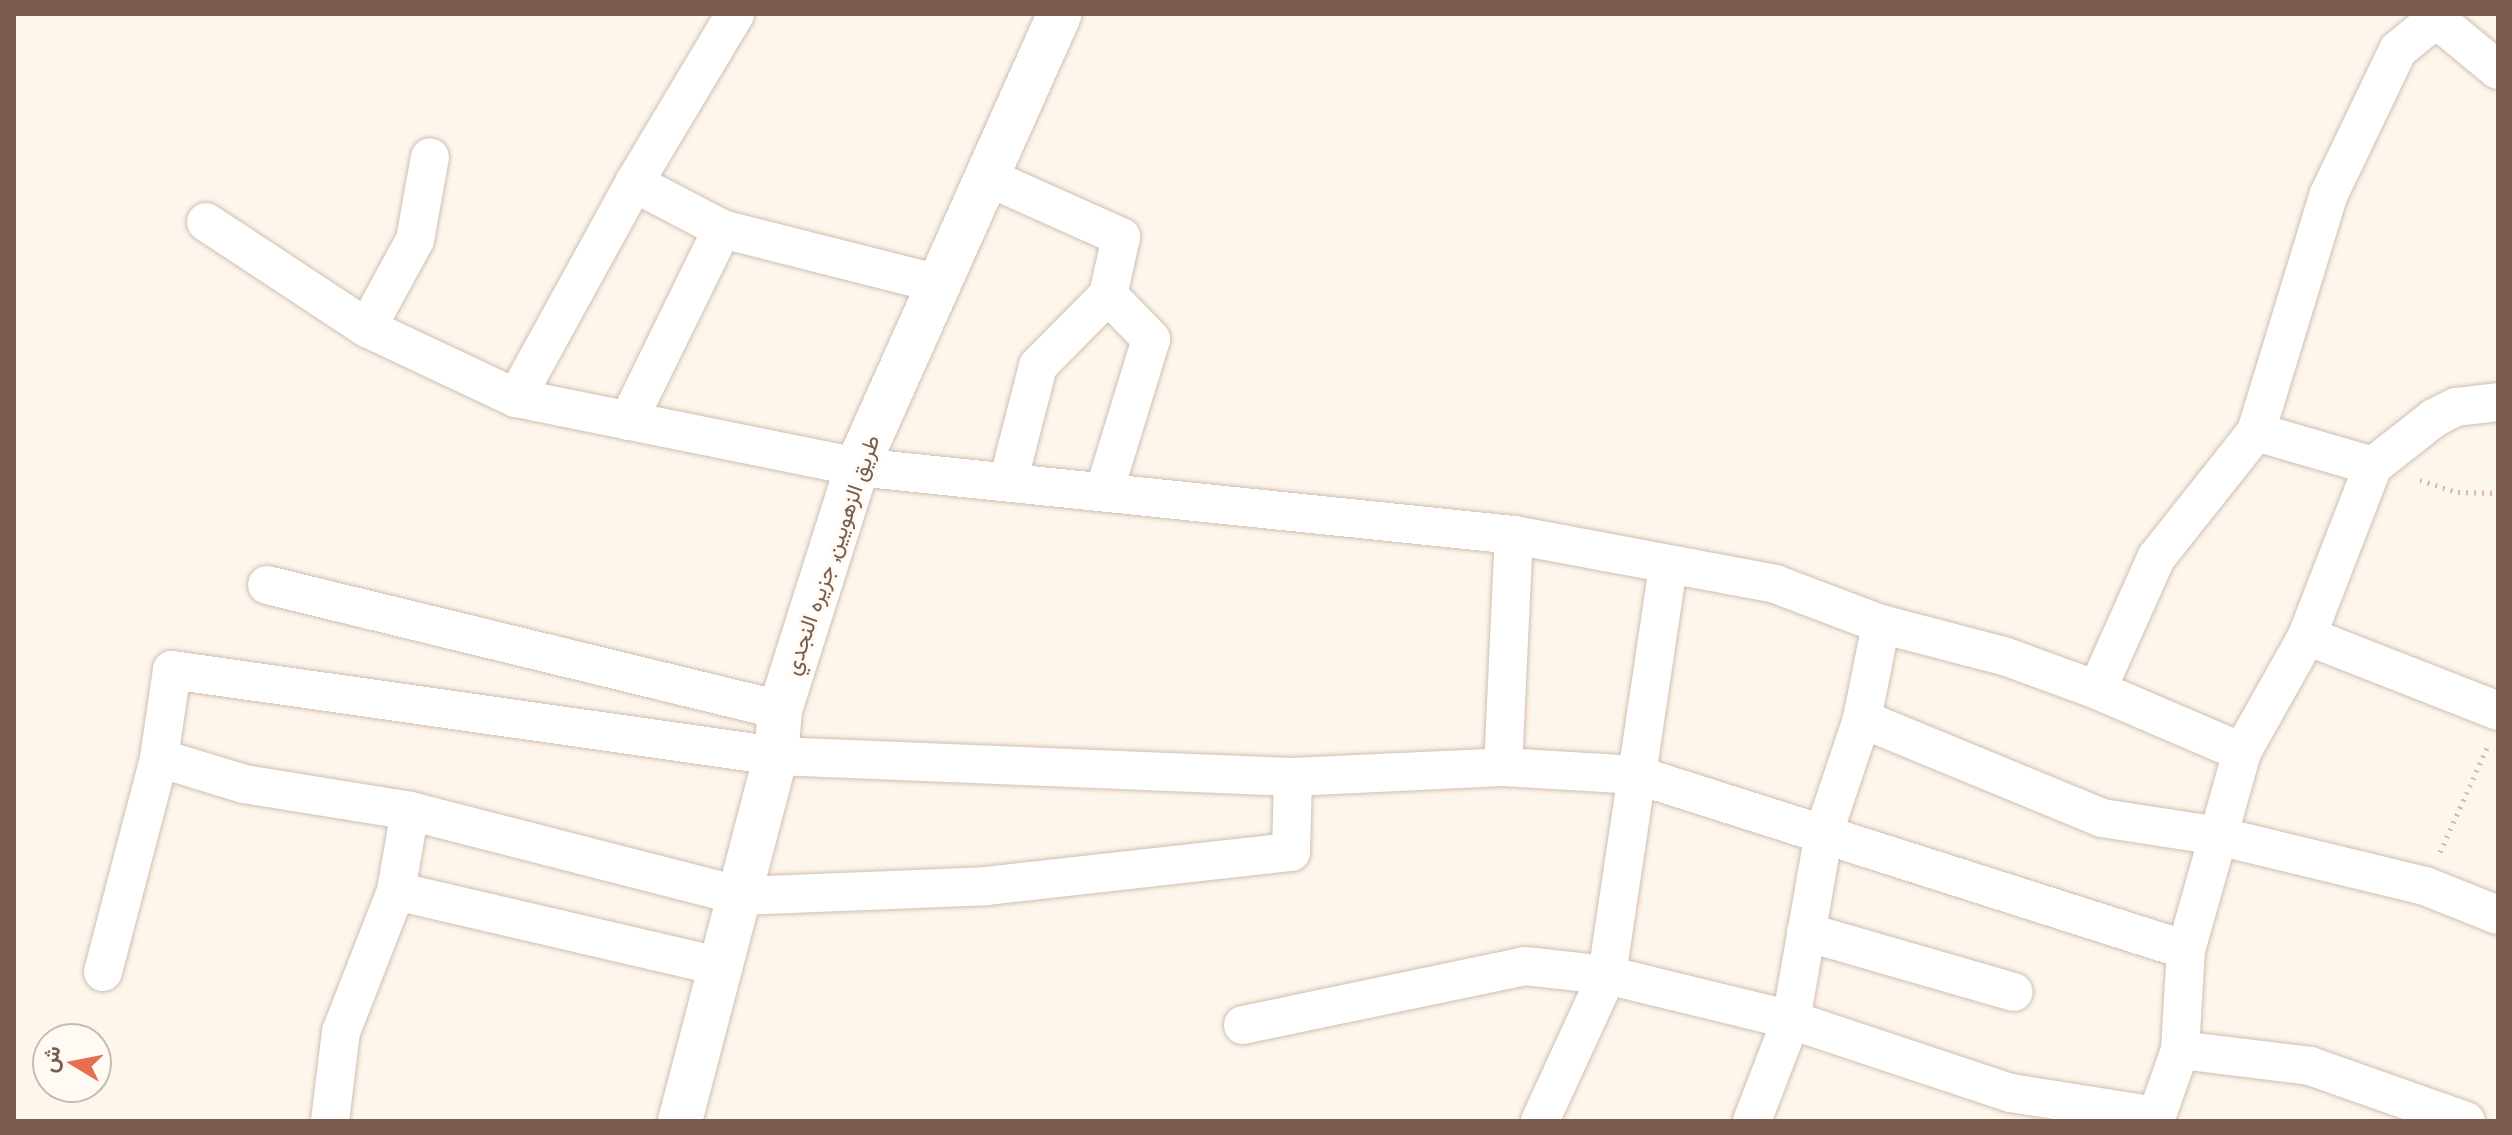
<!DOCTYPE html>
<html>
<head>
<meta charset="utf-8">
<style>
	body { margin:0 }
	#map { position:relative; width:2512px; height:1135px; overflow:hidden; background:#fdf6ec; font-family:"PT Sans",Vazirmatn,sans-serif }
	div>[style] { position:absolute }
	.path>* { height:5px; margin-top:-2.5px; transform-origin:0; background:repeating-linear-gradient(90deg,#d9b8a5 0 2px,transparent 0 8px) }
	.roads { filter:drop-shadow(0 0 2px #d1beb0) drop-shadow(0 0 2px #d1beb0) }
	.minor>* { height:38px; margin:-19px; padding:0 19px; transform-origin:19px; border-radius:19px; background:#fff }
	.tertiary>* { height:44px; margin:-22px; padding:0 22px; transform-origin:22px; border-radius:22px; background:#fff }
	span { translate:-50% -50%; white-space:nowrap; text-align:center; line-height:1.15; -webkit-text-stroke:6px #fffaf3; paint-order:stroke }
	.street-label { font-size:22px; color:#7a5c4d }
	.frame { position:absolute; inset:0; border:16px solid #7a5c4d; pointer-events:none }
	.north { position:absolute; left:32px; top:1023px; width:80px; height:80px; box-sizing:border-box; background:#fffaf3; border:2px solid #cabbb1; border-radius:50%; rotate:280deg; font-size:22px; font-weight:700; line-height:32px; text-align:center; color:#7a5c4d }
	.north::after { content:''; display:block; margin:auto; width:28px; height:36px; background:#e76f51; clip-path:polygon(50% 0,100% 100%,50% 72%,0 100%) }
</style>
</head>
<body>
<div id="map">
	<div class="path">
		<i style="left:2420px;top:480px;width:40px;rotate:18deg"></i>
		<i style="left:2458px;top:492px;width:40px;rotate:1.4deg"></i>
		<i style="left:2440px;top:852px;width:114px;rotate:-65.7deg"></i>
	</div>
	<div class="roads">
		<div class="minor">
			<i style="left:2430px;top:14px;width:88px;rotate:39.5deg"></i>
			<i style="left:987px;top:177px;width:147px;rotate:24.1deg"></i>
			<i style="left:1121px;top:237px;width:59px;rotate:102.6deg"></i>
			<i style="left:1108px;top:295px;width:100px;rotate:134.6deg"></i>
			<i style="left:1038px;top:366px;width:120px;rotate:104.5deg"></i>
			<i style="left:634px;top:183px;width:99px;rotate:27.6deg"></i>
			<i style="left:722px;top:229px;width:224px;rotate:14.2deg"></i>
			<i style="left:206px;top:222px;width:193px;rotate:33.4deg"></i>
			<i style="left:367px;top:328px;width:165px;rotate:25.2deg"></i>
			<i style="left:516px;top:398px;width:348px;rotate:11.4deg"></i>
			<i style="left:857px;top:467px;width:661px;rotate:5.91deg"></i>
			<i style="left:1514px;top:535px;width:266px;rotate:10.6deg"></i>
			<i style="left:1775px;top:584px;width:113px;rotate:20.7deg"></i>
			<i style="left:1881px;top:624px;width:127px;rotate:14.6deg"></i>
			<i style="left:2004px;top:656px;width:99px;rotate:20.1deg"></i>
			<i style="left:2097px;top:690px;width:158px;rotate:23.2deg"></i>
			<i style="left:367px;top:328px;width:100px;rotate:-61.4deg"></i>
			<i style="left:415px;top:240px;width:84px;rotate:-79.8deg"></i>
			<i style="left:516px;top:398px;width:245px;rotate:-61.2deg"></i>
			<i style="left:634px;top:183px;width:197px;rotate:-59.1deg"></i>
			<i style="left:628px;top:421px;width:214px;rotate:-63.9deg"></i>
			<i style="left:2256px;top:432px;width:122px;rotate:16.2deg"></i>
			<i style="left:1104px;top:492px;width:160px;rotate:-72.9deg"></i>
			<i style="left:1151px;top:339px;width:62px;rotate:-134.3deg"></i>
			<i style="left:267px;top:585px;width:528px;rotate:13.69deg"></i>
			<i style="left:2307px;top:636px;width:205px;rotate:21.4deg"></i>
			<i style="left:2097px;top:690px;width:145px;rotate:-65.9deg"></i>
			<i style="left:2156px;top:558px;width:161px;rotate:-51.6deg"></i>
			<i style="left:2256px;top:432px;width:247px;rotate:-73deg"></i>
			<i style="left:2328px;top:196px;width:162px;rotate:-64.4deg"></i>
			<i style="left:2398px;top:50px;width:50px;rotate:-39.4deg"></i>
			<i style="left:1862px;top:719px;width:260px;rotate:22.4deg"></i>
			<i style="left:2102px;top:818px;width:117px;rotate:8.8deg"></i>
			<i style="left:2218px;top:836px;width:213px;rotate:13.6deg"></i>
			<i style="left:2425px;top:886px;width:79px;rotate:21.7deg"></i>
			<i style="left:159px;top:758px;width:89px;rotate:17deg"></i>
			<i style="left:244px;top:784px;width:168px;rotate:9.2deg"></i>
			<i style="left:410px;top:811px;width:342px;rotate:14.4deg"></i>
			<i style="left:741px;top:896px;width:245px;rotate:-2.3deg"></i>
			<i style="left:986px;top:886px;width:307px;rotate:-6.4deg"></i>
			<i style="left:1291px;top:852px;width:75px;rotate:-88.5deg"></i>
			<i style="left:1503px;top:767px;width:232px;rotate:-87.3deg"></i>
			<i style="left:396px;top:891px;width:336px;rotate:13.1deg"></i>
			<i style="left:1806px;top:932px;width:216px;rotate:16.1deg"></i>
			<i style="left:103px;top:972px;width:221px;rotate:-75.3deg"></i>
			<i style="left:159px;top:758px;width:89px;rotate:-81.6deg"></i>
			<i style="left:172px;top:670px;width:610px;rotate:8.1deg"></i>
			<i style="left:776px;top:756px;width:517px;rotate:2.33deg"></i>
			<i style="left:1293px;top:777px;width:210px;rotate:-2.7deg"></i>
			<i style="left:1503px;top:767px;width:134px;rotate:3.4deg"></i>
			<i style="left:1637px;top:775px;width:576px;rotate:17.68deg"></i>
			<i style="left:1243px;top:1025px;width:288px;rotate:-11.8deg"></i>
			<i style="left:1525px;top:966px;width:82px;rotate:6.3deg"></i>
			<i style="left:1607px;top:975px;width:189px;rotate:13.7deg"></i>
			<i style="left:1791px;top:1020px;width:232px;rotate:18.4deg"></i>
			<i style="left:2011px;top:1093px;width:147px;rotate:9deg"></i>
			<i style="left:2180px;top:1050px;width:131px;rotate:7deg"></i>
			<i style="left:2310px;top:1066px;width:165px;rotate:19.4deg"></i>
			<i style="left:330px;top:1121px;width:90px;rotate:-83deg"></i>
			<i style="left:341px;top:1032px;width:151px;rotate:-68.7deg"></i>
			<i style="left:396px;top:891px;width:81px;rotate:-80.1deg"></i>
			<i style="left:1540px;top:1121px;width:161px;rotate:-65.3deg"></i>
			<i style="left:1607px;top:975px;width:415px;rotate:-81.5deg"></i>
			<i style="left:1752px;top:1121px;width:108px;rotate:-68.9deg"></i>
			<i style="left:1791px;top:1020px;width:191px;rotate:-80deg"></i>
			<i style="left:1824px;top:832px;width:119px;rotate:-71.4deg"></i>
			<i style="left:1862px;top:719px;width:97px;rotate:-78.7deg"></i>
			<i style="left:2155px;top:1121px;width:75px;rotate:-70.6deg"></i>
			<i style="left:2180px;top:1050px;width:100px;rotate:-86.6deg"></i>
			<i style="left:2186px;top:950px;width:206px;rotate:-74.2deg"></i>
			<i style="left:2242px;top:752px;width:133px;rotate:-60.7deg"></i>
			<i style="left:2307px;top:636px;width:182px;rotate:-68.8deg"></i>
			<i style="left:2373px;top:466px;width:78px;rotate:-38.2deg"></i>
			<i style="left:2434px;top:418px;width:25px;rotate:-27deg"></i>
			<i style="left:2456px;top:407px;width:42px;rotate:-6.8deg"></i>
		</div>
		<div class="tertiary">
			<i style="left:680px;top:1121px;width:377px;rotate:-75.3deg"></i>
			<i style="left:776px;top:756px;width:46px;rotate:-85deg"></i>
			<i style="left:780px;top:710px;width:255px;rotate:-72.4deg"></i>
			<i style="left:857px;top:467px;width:496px;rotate:-65.9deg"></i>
		</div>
	</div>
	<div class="street-label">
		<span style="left:832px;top:555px;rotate:-71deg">طريق الزهويين, جزيره النجدي</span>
	</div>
	<div class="frame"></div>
	<div class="north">ش</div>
</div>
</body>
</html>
